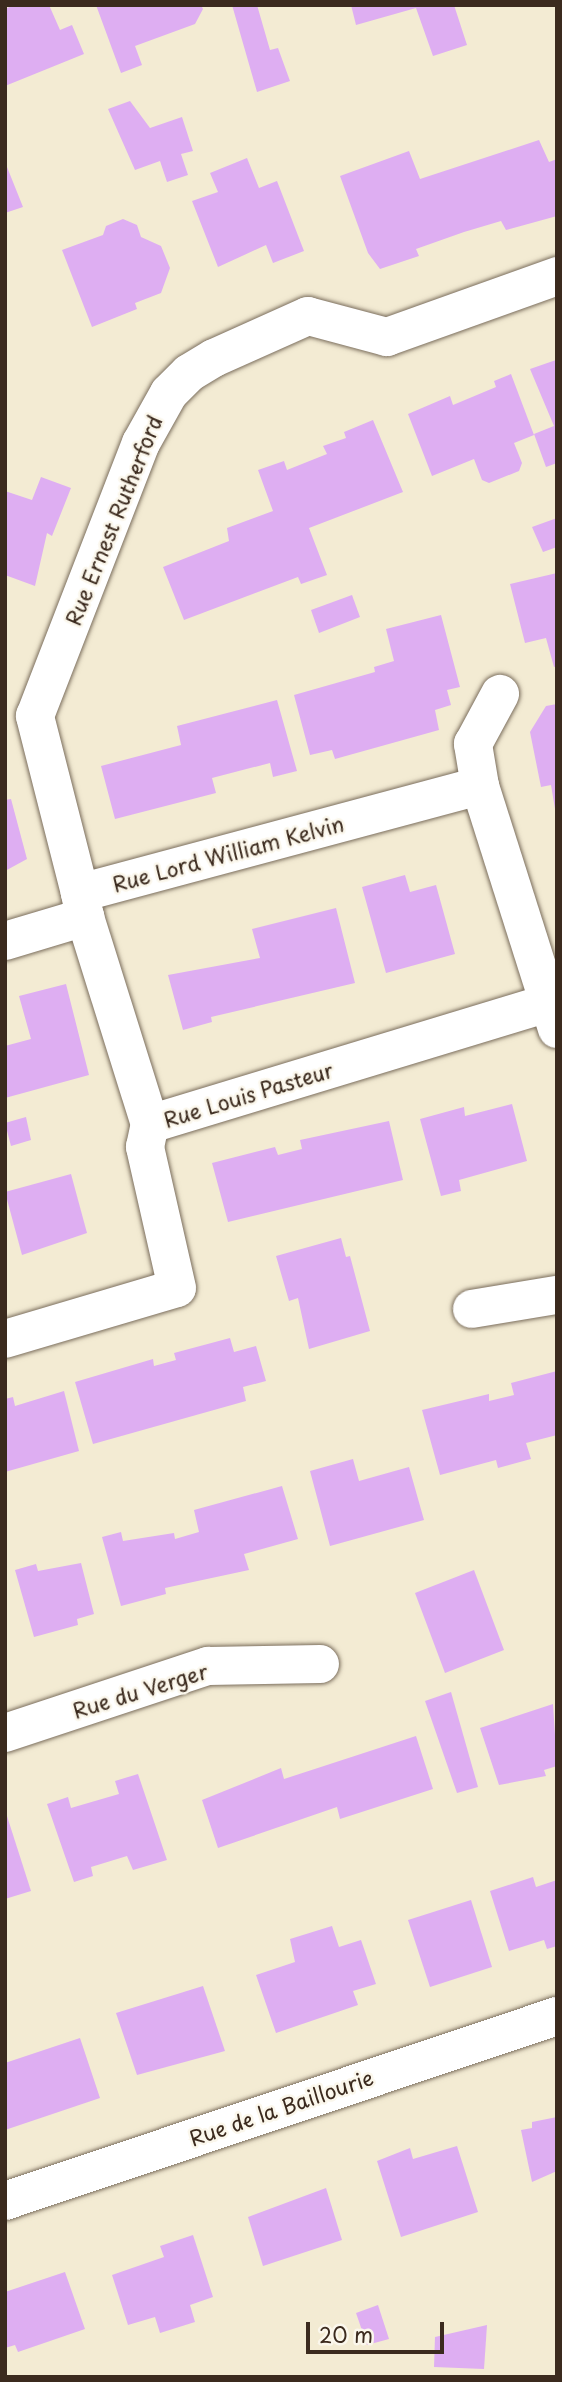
<!DOCTYPE html>
<html>
<head>
<meta charset="utf-8">
<style>
	body { margin:0 }
	#map { position:relative; width:562px; height:2382px; overflow:hidden; background:#f3ebd3; font-family:"Playpen Sans",sans-serif }
	div>[style] { position:absolute }
	.building>* { inset:0; background:#deaef2 }
	.roads { filter:drop-shadow(0 0 2px #7b6e5d) drop-shadow(0 0 2px #7b6e5d) }
	.minor>* { height:38px; margin:-19px; padding:0 19px; transform-origin:19px; border-radius:19px; background:#fff }
	span { translate:-50% -50%; white-space:nowrap; text-align:center; line-height:1.15; -webkit-text-stroke:5px #fbf7ec; paint-order:stroke }
	.street-label { font-size:21px; color:#3b2a1e }
	.frame { position:absolute; inset:0; border:7px solid #3b2a1e; pointer-events:none }
	.scale { position:absolute; left:306px; top:2322px; width:138px; height:32px; box-sizing:border-box; border:4px solid #3b2a1e; border-top:0; padding-left:9px; font-size:21px; line-height:24px; white-space:nowrap; color:#3b2a1e; -webkit-text-stroke:5px #fbf7ec; paint-order:stroke }
</style>
</head>
<body>
<div id="map">
	<div class="building">
		<i style="clip-path:polygon(14px 5px,49px 5px,60px 30px,72px 25px,84px 54px,5px 86px,5px 9px)"></i>
		<i style="clip-path:polygon(96px 5px,201px 5px,203px 9px,195px 24px,135px 46px,142px 65px,121px 73px)"></i>
		<i style="clip-path:polygon(232px 5px,257px 5px,270px 50px,278px 48px,290px 81px,257px 92px)"></i>
		<i style="clip-path:polygon(351px 5px,454px 5px,467px 45px,433px 56px,416px 8px,356px 25px)"></i>
		<i style="clip-path:polygon(130px 101px,150px 128px,182px 117px,193px 151px,181px 154px,188px 175px,167px 182px,160px 161px,135px 170px,108px 109px)"></i>
		<i style="clip-path:polygon(539px 140px,549px 162px,557px 159px,557px 216px,506px 230px,501px 221px,464px 232px,416px 249px,419px 256px,380px 269px,368px 253px,340px 176px,409px 151px,420px 179px)"></i>
		<i style="clip-path:polygon(247px 158px,259px 188px,277px 181px,304px 251px,273px 263px,266px 245px,218px 267px,192px 201px,218px 192px,210px 173px)"></i>
		<i style="clip-path:polygon(5px 162px,23px 207px,5px 213px)"></i>
		<i style="clip-path:polygon(123px 219px,137px 225px,141px 237px,161px 246px,170px 268px,161px 293px,135px 303px,137px 309px,92px 327px,62px 250px,103px 235px,106px 226px)"></i>
		<i style="clip-path:polygon(556px 360px,557px 463px,546px 467px,534px 434px,554px 426px,530px 369px)"></i>
		<i style="clip-path:polygon(511px 374px,534px 435px,514px 443px,522px 463px,519px 471px,489px 483px,482px 480px,474px 459px,432px 476px,408px 414px,450px 396px,453px 405px,496px 387px,494px 381px)"></i>
		<i style="clip-path:polygon(373px 420px,403px 492px,309px 528px,327px 575px,301px 584px,298px 577px,184px 620px,163px 567px,229px 541px,227px 528px,273px 511px,258px 470px,284px 461px,287px 470px,327px 454px,323px 446px,346px 438px,344px 432px)"></i>
		<i style="clip-path:polygon(41px 477px,71px 488px,52px 536px,47px 533px,35px 586px,5px 575px,5px 491px,32px 500px)"></i>
		<i style="clip-path:polygon(557px 518px,557px 547px,543px 552px,532px 527px)"></i>
		<i style="clip-path:polygon(557px 573px,557px 666px,554px 667px,546px 638px,525px 643px,510px 584px)"></i>
		<i style="clip-path:polygon(352px 595px,360px 617px,319px 633px,311px 610px)"></i>
		<i style="clip-path:polygon(441px 615px,460px 687px,447px 690px,451px 705px,435px 710px,439px 730px,335px 759px,332px 750px,310px 755px,294px 695px,375px 672px,374px 667px,394px 661px,386px 629px)"></i>
		<i style="clip-path:polygon(277px 700px,297px 771px,273px 777px,270px 763px,212px 778px,216px 793px,115px 819px,101px 766px,181px 745px,177px 726px)"></i>
		<i style="clip-path:polygon(557px 704px,557px 809px,555px 809px,551px 785px,541px 787px,530px 732px,546px 706px)"></i>
		<i style="clip-path:polygon(11px 799px,27px 859px,5px 871px,5px 800px)"></i>
		<i style="clip-path:polygon(405px 875px,410px 892px,436px 885px,455px 954px,386px 973px,362px 887px)"></i>
		<i style="clip-path:polygon(336px 908px,355px 983px,211px 1017px,212px 1022px,183px 1030px,168px 975px,260px 958px,252px 929px)"></i>
		<i style="clip-path:polygon(66px 984px,89px 1075px,5px 1098px,5px 1046px,31px 1039px,19px 996px)"></i>
		<i style="clip-path:polygon(512px 1104px,527px 1161px,459px 1180px,461px 1191px,441px 1196px,420px 1119px,464px 1107px,465px 1116px)"></i>
		<i style="clip-path:polygon(26px 1117px,31px 1140px,11px 1146px,5px 1123px)"></i>
		<i style="clip-path:polygon(389px 1121px,403px 1180px,228px 1222px,212px 1163px,275px 1147px,278px 1155px,302px 1149px,300px 1140px)"></i>
		<i style="clip-path:polygon(71px 1174px,87px 1233px,22px 1255px,5px 1192px)"></i>
		<i style="clip-path:polygon(341px 1238px,346px 1257px,350px 1256px,370px 1331px,309px 1349px,298px 1298px,289px 1301px,276px 1256px)"></i>
		<i style="clip-path:polygon(230px 1338px,234px 1352px,256px 1346px,266px 1381px,243px 1387px,246px 1401px,93px 1444px,75px 1382px,153px 1359px,154px 1366px,176px 1360px,174px 1353px)"></i>
		<i style="clip-path:polygon(557px 1371px,557px 1435px,526px 1443px,531px 1459px,498px 1468px,496px 1460px,440px 1475px,422px 1410px,489px 1394px,489px 1401px,514px 1395px,511px 1383px)"></i>
		<i style="clip-path:polygon(64px 1391px,79px 1451px,5px 1472px,5px 1399px,13px 1397px,15px 1406px)"></i>
		<i style="clip-path:polygon(353px 1459px,359px 1481px,409px 1467px,424px 1520px,330px 1546px,310px 1471px)"></i>
		<i style="clip-path:polygon(282px 1486px,298px 1539px,244px 1554px,249px 1570px,165px 1588px,166px 1594px,121px 1606px,102px 1537px,121px 1532px,123px 1541px,174px 1533px,175px 1539px,199px 1532px,194px 1510px)"></i>
		<i style="clip-path:polygon(81px 1563px,94px 1614px,77px 1619px,78px 1625px,34px 1637px,15px 1570px,36px 1564px,38px 1571px)"></i>
		<i style="clip-path:polygon(474px 1570px,504px 1650px,445px 1673px,415px 1593px)"></i>
		<i style="clip-path:polygon(451px 1692px,478px 1787px,457px 1793px,425px 1701px)"></i>
		<i style="clip-path:polygon(553px 1704px,557px 1766px,544px 1770px,546px 1776px,499px 1785px,480px 1728px)"></i>
		<i style="clip-path:polygon(416px 1736px,433px 1789px,340px 1819px,337px 1807px,218px 1848px,202px 1800px,281px 1768px,284px 1779px)"></i>
		<i style="clip-path:polygon(138px 1774px,167px 1860px,133px 1870px,127px 1856px,91px 1867px,93px 1876px,74px 1882px,47px 1804px,68px 1797px,71px 1808px,119px 1794px,115px 1781px)"></i>
		<i style="clip-path:polygon(6px 1813px,31px 1891px,5px 1899px,5px 1814px)"></i>
		<i style="clip-path:polygon(533px 1877px,536px 1887px,557px 1880px,557px 1946px,547px 1949px,544px 1940px,509px 1951px,490px 1891px)"></i>
		<i style="clip-path:polygon(471px 1900px,492px 1967px,430px 1987px,408px 1920px)"></i>
		<i style="clip-path:polygon(332px 1926px,339px 1947px,361px 1940px,376px 1984px,353px 1991px,358px 2005px,276px 2033px,256px 1975px,295px 1962px,290px 1939px)"></i>
		<i style="clip-path:polygon(203px 1986px,225px 2051px,137px 2075px,116px 2013px)"></i>
		<i style="clip-path:polygon(80px 2038px,100px 2098px,5px 2130px,5px 2063px)"></i>
		<i style="clip-path:polygon(557px 2117px,557px 2171px,532px 2182px,521px 2130px,532px 2128px,532px 2122px)"></i>
		<i style="clip-path:polygon(457px 2146px,478px 2212px,401px 2237px,377px 2161px,410px 2148px,413px 2159px)"></i>
		<i style="clip-path:polygon(326px 2188px,342px 2240px,263px 2266px,248px 2217px)"></i>
		<i style="clip-path:polygon(193px 2235px,213px 2297px,190px 2305px,195px 2322px,160px 2333px,155px 2317px,128px 2325px,112px 2275px,164px 2257px,160px 2246px)"></i>
		<i style="clip-path:polygon(65px 2272px,85px 2329px,18px 2352px,15px 2345px,5px 2348px,5px 2292px)"></i>
		<i style="clip-path:polygon(378px 2305px,389px 2339px,367px 2345px,356px 2313px)"></i>
		<i style="clip-path:polygon(487px 2325px,484px 2369px,434px 2367px,435px 2337px)"></i>
	</div>
	<div class="roads">
		<div class="minor">
			<i style="left:480px;top:786px;width:43px;rotate:-99.5deg"></i>
			<i style="left:473px;top:744px;width:57px;rotate:-61.6deg"></i>
			<i style="left:80px;top:893px;width:183px;rotate:-104.3deg"></i>
			<i style="left:35px;top:716px;width:293px;rotate:-68.8deg"></i>
			<i style="left:141px;top:443px;width:57px;rotate:-60.8deg"></i>
			<i style="left:169px;top:393px;width:28px;rotate:-45deg"></i>
			<i style="left:189px;top:373px;width:29px;rotate:-31deg"></i>
			<i style="left:214px;top:358px;width:103px;rotate:-24.1deg"></i>
			<i style="left:308px;top:316px;width:82px;rotate:14.9deg"></i>
			<i style="left:387px;top:337px;width:181px;rotate:-19.7deg"></i>
			<i style="left:85px;top:917px;width:217px;rotate:72.6deg"></i>
			<i style="left:5px;top:941px;width:84px;rotate:-16.7deg"></i>
			<i style="left:85px;top:917px;width:25px;rotate:-102deg"></i>
			<i style="left:80px;top:893px;width:414px;rotate:-15deg"></i>
			<i style="left:480px;top:786px;width:255px;rotate:72.4deg"></i>
			<i style="left:472px;top:1309px;width:86px;rotate:-9.4deg"></i>
			<i style="left:5px;top:1339px;width:179px;rotate:-16.5deg"></i>
			<i style="left:177px;top:1288px;width:145px;rotate:-102.8deg"></i>
			<i style="left:145px;top:1147px;width:24px;rotate:-78deg"></i>
			<i style="left:150px;top:1124px;width:425px;rotate:-16.9deg"></i>
			<i style="left:5px;top:1733px;width:214px;rotate:-18.3deg"></i>
			<i style="left:208px;top:1666px;width:112px;rotate:-1deg"></i>
			<i style="left:5px;top:2201px;width:582px;rotate:-18.53deg"></i>
		</div>
	</div>
	<div class="street-label">
		<span style="left:113px;top:520px;rotate:-68deg">Rue Ernest Rutherford</span>
		<span style="left:228px;top:853px;rotate:-15deg">Rue Lord William Kelvin</span>
		<span style="left:248px;top:1094px;rotate:-17deg">Rue Louis Pasteur</span>
		<span style="left:140px;top:1690px;rotate:-17deg">Rue du Verger</span>
		<span style="left:281px;top:2107px;rotate:-19deg">Rue de la Baillourie</span>
	</div>
	<div class="frame"></div>
	<div class="scale">20 m</div>
</div>
</body>
</html>
